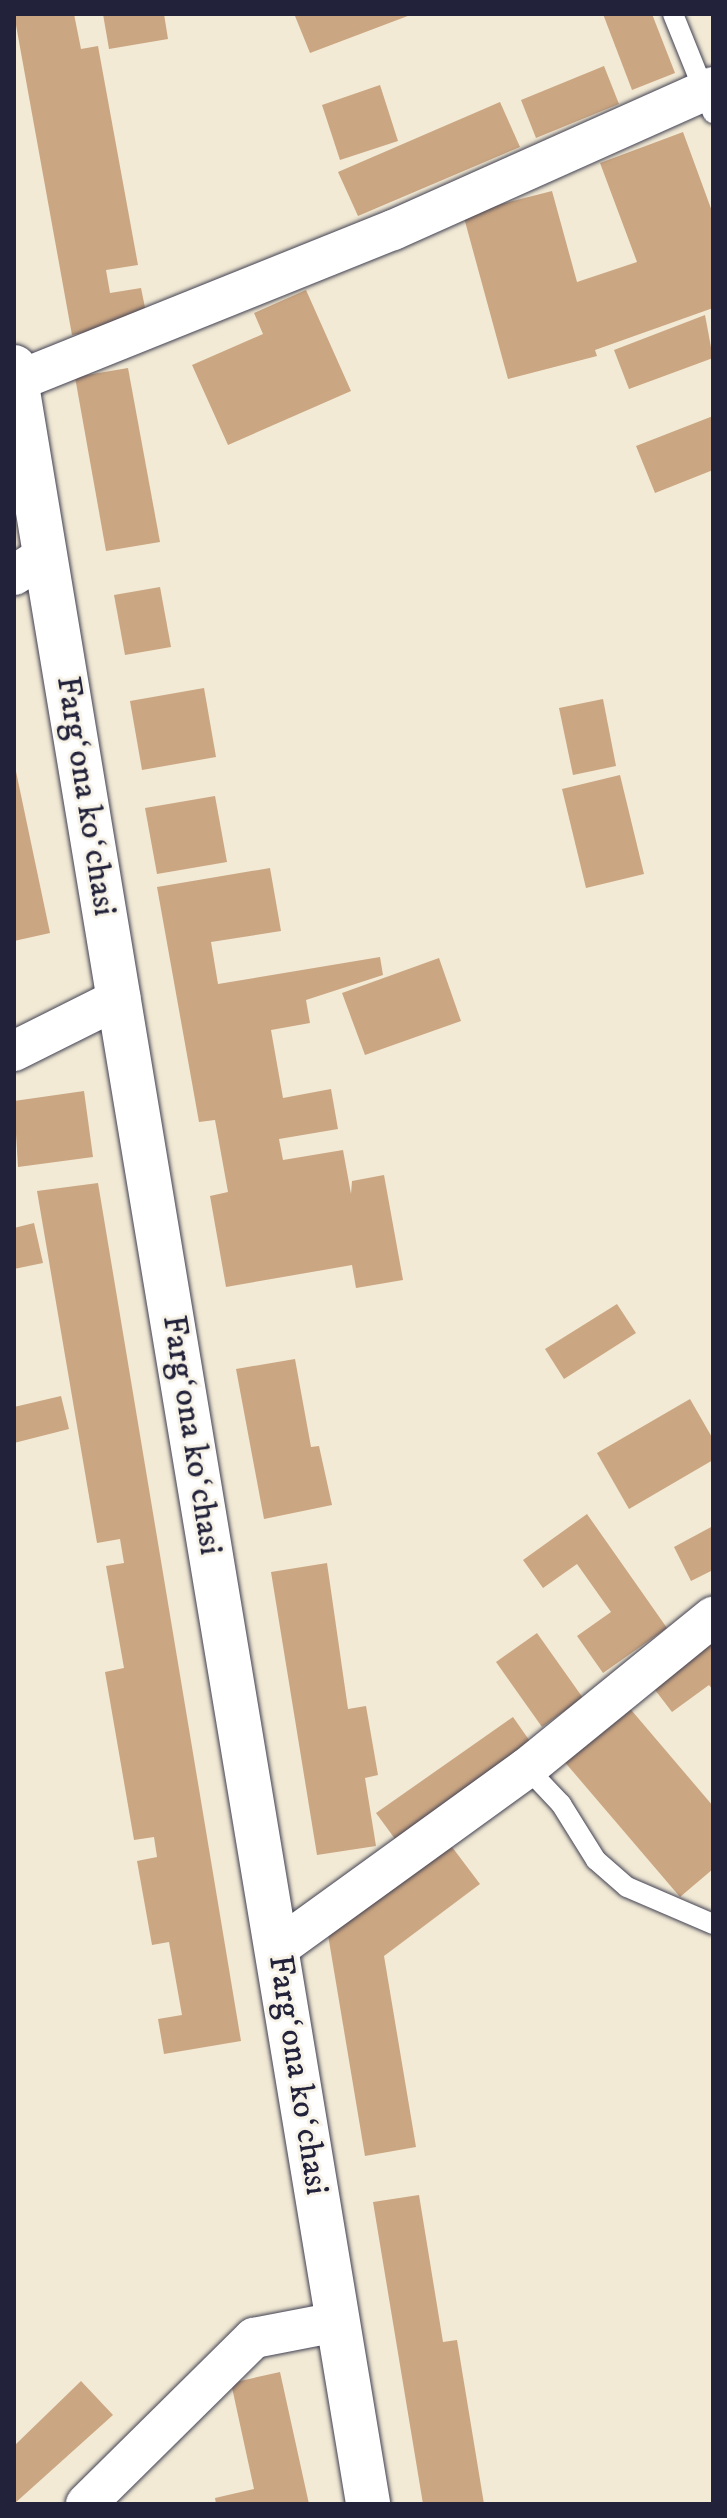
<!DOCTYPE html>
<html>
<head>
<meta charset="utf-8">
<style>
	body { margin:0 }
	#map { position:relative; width:727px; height:2518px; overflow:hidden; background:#f2ead5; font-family:"IM FELL DW Pica",serif }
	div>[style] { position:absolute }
	.building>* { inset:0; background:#cba682 }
	.roads { filter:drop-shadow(0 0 2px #414052) drop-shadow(0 0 2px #414052) }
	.service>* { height:20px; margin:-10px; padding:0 10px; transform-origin:10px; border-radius:10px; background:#fff }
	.minor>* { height:40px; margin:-20px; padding:0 20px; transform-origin:20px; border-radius:20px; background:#fff }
	.tertiary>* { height:44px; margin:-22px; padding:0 22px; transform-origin:22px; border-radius:22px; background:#fff }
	span { translate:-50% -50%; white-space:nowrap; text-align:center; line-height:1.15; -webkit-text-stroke:6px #f7f3e8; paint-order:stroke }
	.street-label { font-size:34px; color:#22223b }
	.frame { position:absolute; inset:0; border:16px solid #22223b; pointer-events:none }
</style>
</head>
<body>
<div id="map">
	<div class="building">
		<i style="clip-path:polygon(14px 14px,74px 14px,81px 49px,98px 46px,138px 265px,106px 270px,110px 293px,141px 288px,148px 322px,72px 335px)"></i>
		<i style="clip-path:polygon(103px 14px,164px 14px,168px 39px,109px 49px)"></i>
		<i style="clip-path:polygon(299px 14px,413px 14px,310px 53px,295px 16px)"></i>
		<i style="clip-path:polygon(603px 14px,652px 14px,675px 73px,632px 90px)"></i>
		<i style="clip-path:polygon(604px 66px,619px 104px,536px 138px,521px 100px)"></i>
		<i style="clip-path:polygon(380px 85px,398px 141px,340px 160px,322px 105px)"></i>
		<i style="clip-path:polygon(500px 102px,520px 147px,358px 216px,338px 172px)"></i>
		<i style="clip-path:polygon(683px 132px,713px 214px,713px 308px,595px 350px,597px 356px,508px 379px,463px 214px,552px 191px,577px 282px,637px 262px,600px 163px)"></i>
		<i style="clip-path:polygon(306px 290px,351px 391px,228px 445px,192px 365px,263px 334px,254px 313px)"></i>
		<i style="clip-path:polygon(705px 315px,713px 358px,629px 389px,614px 350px)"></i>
		<i style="clip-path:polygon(128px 368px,160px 542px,106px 551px,75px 377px)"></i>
		<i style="clip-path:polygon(713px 416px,713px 470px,655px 493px,636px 446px)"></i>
		<i style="clip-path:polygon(160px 587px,171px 647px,125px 655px,114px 595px)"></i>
		<i style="clip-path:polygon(204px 688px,216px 757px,142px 770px,130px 701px)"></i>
		<i style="clip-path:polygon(603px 699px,616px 766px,573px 775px,559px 708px)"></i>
		<i style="clip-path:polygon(14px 762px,50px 933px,14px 941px)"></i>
		<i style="clip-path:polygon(620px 775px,644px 874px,586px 888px,562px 789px)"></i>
		<i style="clip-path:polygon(215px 796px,227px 862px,157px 874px,145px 808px)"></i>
		<i style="clip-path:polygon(270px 868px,281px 931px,211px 942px,218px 984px,380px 957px,383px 975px,306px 1000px,310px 1023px,271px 1030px,283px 1098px,331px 1089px,338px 1129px,279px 1139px,283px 1160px,343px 1150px,351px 1194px,352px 1181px,384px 1175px,403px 1280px,356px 1288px,352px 1265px,226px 1287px,210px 1196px,228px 1192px,215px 1120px,199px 1122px,157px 887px)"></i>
		<i style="clip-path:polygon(439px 958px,461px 1021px,365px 1055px,342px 993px)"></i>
		<i style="clip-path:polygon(84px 1091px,93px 1157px,18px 1167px,14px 1101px)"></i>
		<i style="clip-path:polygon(98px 1183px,241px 2041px,164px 2054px,158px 2019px,182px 2015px,169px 1942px,152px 1945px,137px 1861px,157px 1857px,154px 1837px,134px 1840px,105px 1672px,124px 1668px,106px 1566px,124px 1563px,120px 1539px,97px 1543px,37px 1191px)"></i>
		<i style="clip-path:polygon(34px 1223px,43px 1263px,14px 1269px,14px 1228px)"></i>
		<i style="clip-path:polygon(617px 1304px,636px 1333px,564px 1379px,545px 1349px)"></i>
		<i style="clip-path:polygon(295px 1359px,311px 1447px,319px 1446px,332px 1505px,264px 1519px,236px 1369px)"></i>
		<i style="clip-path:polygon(61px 1396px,69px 1429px,14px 1443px,14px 1407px)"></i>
		<i style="clip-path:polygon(690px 1399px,713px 1439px,713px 1460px,629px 1509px,597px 1453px)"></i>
		<i style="clip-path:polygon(587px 1514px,667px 1628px,603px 1673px,577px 1636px,611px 1612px,577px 1564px,543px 1588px,523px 1560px)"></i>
		<i style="clip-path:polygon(713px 1526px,713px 1570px,691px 1581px,674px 1547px)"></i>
		<i style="clip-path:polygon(327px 1563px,348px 1709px,366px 1706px,378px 1775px,365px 1778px,376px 1846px,317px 1855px,271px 1572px)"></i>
		<i style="clip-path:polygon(537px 1633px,583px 1698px,542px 1727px,496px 1662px)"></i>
		<i style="clip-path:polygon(713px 1634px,713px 1690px,709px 1685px,672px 1712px,649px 1682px)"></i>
		<i style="clip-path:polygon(621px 1698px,713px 1806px,713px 1869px,680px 1897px,557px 1753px)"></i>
		<i style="clip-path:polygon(513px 1717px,534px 1747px,398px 1843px,376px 1813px)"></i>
		<i style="clip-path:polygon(446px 1839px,480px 1884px,384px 1956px,416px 2147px,365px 2156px,326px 1923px)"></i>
		<i style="clip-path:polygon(419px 2195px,443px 2342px,457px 2340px,484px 2504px,423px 2504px,373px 2202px)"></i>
		<i style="clip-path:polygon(280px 2372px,309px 2504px,216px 2504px,215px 2498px,254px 2489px,231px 2383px)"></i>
		<i style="clip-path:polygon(81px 2381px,113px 2415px,14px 2504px,14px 2446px)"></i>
	</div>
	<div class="roads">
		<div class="service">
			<i style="left:673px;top:14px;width:107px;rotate:68deg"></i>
			<i style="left:527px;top:1768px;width:50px;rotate:46.6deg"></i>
			<i style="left:561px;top:1804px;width:66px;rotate:58deg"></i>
			<i style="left:596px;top:1860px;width:41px;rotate:41.1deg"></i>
			<i style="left:627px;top:1887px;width:94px;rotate:23.3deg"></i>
		</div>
		<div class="minor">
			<i style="left:17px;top:381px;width:405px;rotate:-21.9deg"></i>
			<i style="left:393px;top:230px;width:350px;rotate:-24.1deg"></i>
			<i style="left:14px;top:575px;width:38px;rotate:-32deg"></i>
			<i style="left:14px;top:1051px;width:119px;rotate:-26.6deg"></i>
			<i style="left:278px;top:1948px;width:307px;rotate:-35.9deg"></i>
			<i style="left:527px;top:1768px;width:240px;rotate:-39.1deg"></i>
			<i style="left:86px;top:2504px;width:236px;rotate:-44.7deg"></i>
			<i style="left:254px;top:2338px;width:85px;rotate:-10.9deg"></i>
		</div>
		<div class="tertiary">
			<i style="left:14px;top:367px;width:2166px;rotate:80.59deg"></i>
		</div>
	</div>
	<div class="street-label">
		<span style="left:86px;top:796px;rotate:81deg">Fargʻona koʻchasi</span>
		<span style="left:192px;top:1435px;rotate:81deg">Fargʻona koʻchasi</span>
		<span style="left:298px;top:2075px;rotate:81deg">Fargʻona koʻchasi</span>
	</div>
	<div class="frame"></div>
</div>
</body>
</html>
